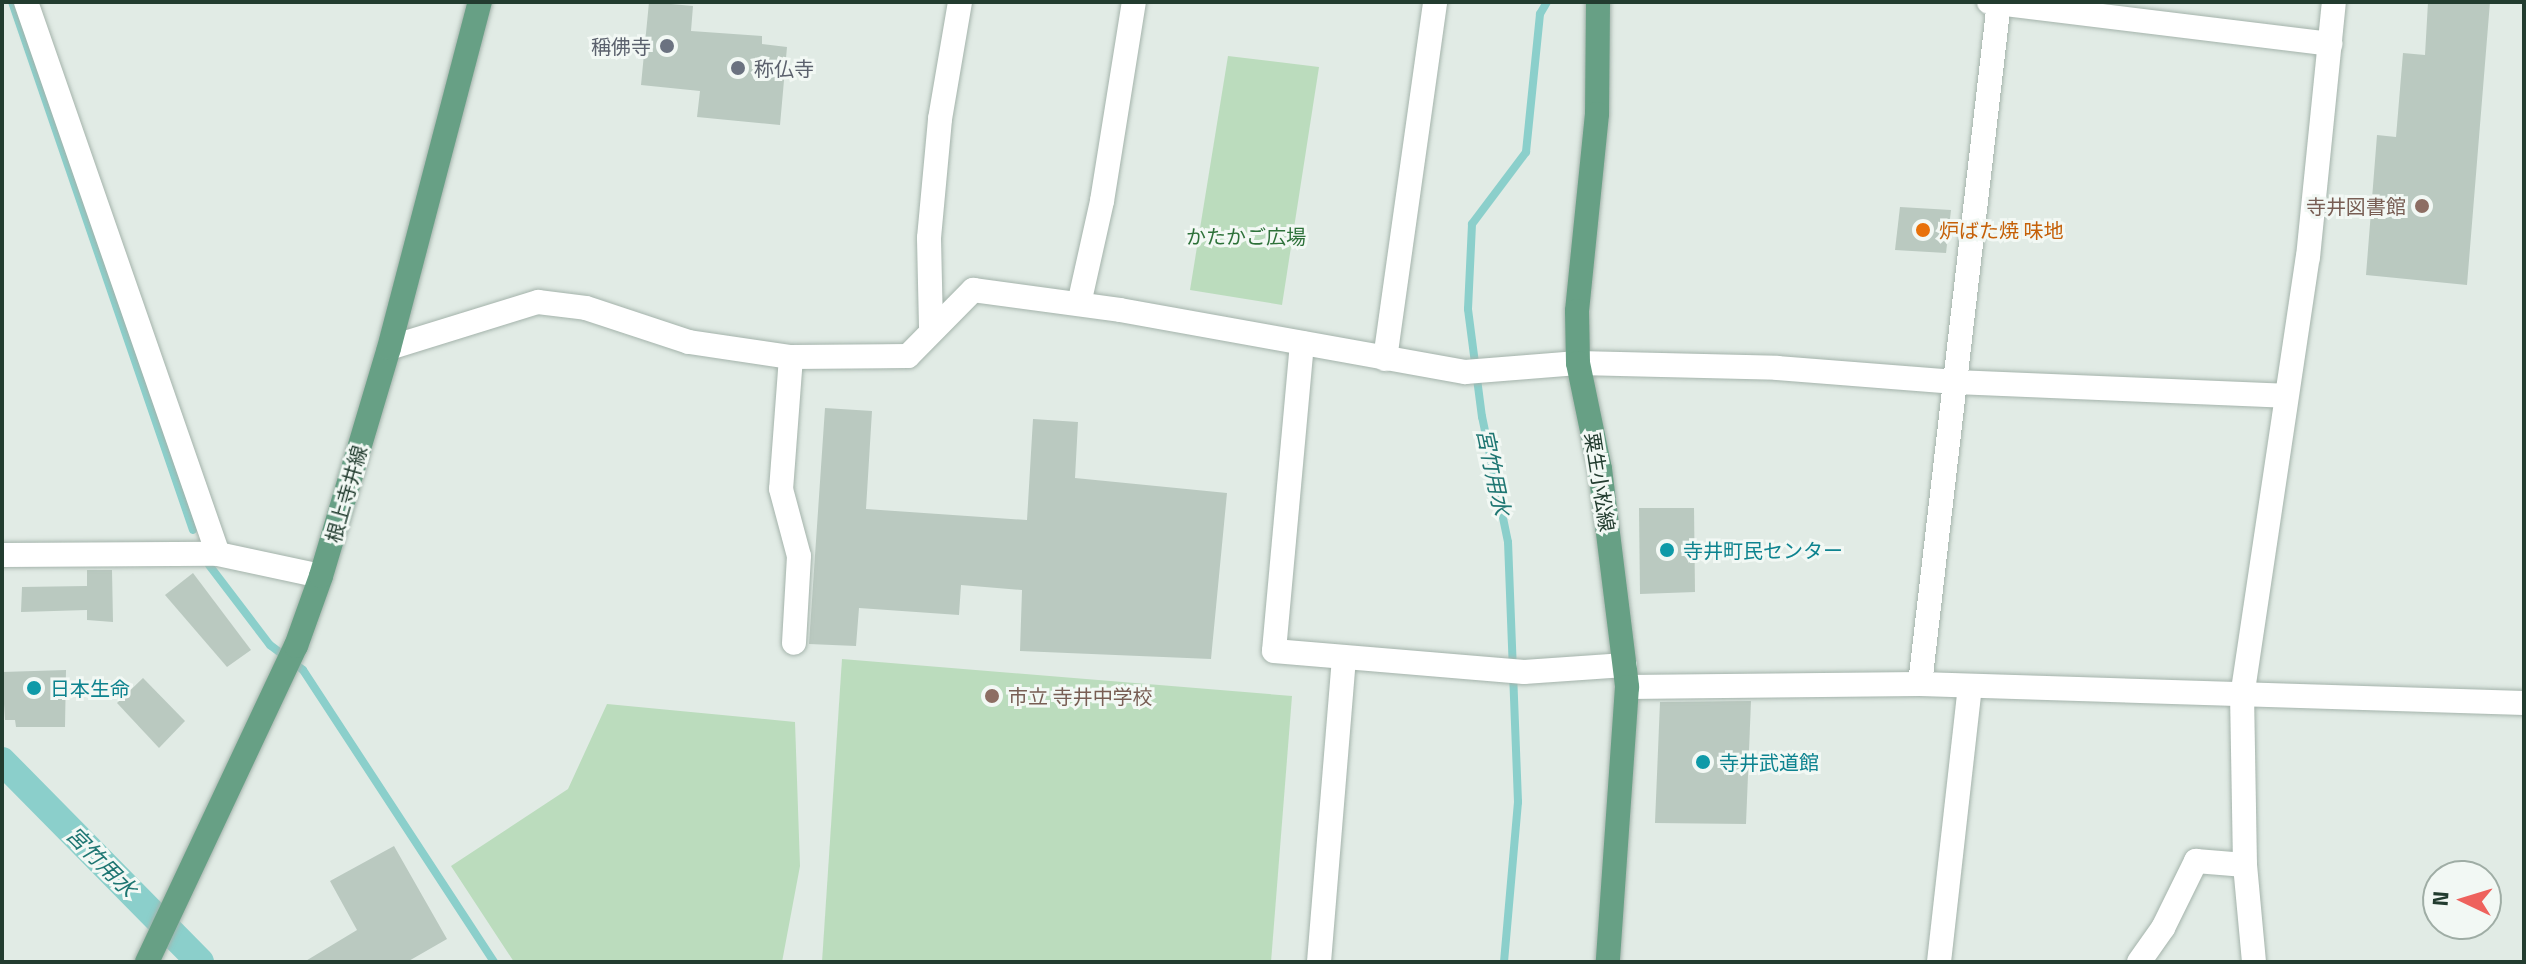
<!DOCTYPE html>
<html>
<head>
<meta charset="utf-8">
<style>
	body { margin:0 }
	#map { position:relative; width:2526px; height:964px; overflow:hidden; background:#e1ebe5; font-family:"Titillium Web","Noto Sans JP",sans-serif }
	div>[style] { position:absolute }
	.green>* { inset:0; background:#bbdcbd }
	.stream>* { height:8px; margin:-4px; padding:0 4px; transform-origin:4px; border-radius:4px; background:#8bcfcb }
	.canal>* { height:28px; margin:-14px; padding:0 14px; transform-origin:14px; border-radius:14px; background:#8bcfcb }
	.building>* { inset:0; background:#bac9c0 }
	.roads { filter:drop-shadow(0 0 2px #a4b3ab) drop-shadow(0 0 2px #a4b3ab) }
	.minor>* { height:24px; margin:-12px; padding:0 12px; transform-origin:12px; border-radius:12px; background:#fff }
	.major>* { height:24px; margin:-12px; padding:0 12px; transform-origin:12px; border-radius:12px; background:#67a085 }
	.dots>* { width:22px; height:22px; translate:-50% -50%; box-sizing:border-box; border:4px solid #f2f8f4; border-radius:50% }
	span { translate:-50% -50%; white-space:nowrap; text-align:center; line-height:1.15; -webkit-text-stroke:6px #f2f8f4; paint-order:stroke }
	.worship-label { font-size:20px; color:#5b616d }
	.right { translate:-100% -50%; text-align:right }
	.left { translate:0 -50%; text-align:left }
	.education-label { font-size:20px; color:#785e54 }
	.food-label { font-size:20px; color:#c56008 }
	.park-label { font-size:20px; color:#2d7139 }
	.street-label { font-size:20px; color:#223c2f }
	.culture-label { font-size:20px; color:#0d838f }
	.water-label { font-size:22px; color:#1e7672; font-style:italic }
	.frame { position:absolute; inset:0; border:4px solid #223c2f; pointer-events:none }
	.north { position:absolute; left:2422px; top:860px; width:80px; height:80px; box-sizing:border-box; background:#f2f8f4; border:2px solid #9fada5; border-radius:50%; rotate:274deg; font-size:22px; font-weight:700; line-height:32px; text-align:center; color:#223c2f }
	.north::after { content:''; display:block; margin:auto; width:28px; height:36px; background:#ee625d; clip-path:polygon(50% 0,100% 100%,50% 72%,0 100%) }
</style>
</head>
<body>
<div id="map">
	<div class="green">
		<i style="clip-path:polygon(1228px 56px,1319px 67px,1282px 305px,1190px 290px)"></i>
		<i style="clip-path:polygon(842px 659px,1292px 696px,1271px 962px,822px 962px)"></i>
		<i style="clip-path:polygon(607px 704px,795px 722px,800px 866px,782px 962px,514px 962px,451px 866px,568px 789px)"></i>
	</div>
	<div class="stream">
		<i style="left:12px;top:2px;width:558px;rotate:71.08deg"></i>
		<i style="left:209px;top:565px;width:101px;rotate:52.7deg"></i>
		<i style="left:270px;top:645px;width:41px;rotate:37.1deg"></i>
		<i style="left:303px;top:670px;width:349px;rotate:56.8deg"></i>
		<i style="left:1504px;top:962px;width:161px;rotate:-85deg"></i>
		<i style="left:1518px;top:802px;width:260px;rotate:-92.2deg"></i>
		<i style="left:1508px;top:542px;width:128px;rotate:-101.7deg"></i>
		<i style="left:1482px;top:417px;width:109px;rotate:-97.4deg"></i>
		<i style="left:1468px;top:309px;width:85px;rotate:-87.3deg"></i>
		<i style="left:1472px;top:224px;width:90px;rotate:-53.1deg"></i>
		<i style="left:1526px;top:152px;width:139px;rotate:-84.2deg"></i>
		<i style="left:1540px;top:14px;width:14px;rotate:-60deg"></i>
	</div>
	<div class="canal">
		<i style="left:2px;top:761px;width:282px;rotate:45.4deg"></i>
	</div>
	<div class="building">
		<i style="clip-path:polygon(649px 2px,693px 6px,691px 31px,762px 36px,762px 44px,787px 47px,780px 125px,697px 117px,700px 91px,641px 85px)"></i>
		<i style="clip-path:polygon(2428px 2px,2490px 2px,2467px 285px,2366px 275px,2377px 135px,2396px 137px,2403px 53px,2425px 55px)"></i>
		<i style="clip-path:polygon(1900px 207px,1951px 210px,1946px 253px,1895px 250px)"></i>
		<i style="clip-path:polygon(825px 408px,872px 411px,866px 509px,1027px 520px,1033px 419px,1078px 422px,1075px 478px,1227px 493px,1211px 659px,1020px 651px,1022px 590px,961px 585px,959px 615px,859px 608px,856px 646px,809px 644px)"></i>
		<i style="clip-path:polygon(1639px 508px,1694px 508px,1695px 592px,1640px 594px)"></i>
		<i style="clip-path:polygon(87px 570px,112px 570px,113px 622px,87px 620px,87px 610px,21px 612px,22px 587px,87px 586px)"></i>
		<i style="clip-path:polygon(193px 573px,251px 650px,227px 667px,165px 595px)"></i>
		<i style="clip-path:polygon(66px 670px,65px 727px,16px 727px,15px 720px,5px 720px,2px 672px)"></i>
		<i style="clip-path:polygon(143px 678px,185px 721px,159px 748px,117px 703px)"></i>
		<i style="clip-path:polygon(1751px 701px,1746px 824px,1655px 823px,1660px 702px)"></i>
		<i style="clip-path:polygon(394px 846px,447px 939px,407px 962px,304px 962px,357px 930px,330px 881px)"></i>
	</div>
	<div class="roads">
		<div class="minor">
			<i style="left:26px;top:2px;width:584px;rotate:70.82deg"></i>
			<i style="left:1989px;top:2px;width:344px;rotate:7deg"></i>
			<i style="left:1079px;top:304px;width:106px;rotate:-77.4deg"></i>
			<i style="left:1102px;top:201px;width:202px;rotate:-80.9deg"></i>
			<i style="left:931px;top:327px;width:89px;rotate:-91.3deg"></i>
			<i style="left:929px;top:238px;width:120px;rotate:-84.7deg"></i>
			<i style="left:940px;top:119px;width:119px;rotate:-80.3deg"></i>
			<i style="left:1302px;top:343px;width:309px;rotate:95.2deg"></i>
			<i style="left:1274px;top:651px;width:251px;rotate:4.8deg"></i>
			<i style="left:1524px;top:672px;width:101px;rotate:-4deg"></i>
			<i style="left:389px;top:348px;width:156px;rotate:-17.2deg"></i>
			<i style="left:538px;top:302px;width:48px;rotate:7.1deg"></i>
			<i style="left:586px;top:308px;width:108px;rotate:18.3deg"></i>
			<i style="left:689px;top:342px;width:103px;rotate:8.4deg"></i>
			<i style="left:791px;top:357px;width:117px;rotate:-0.5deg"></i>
			<i style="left:908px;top:356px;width:93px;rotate:-45.4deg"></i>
			<i style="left:973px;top:290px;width:148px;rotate:7.7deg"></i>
			<i style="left:1120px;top:310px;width:351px;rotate:10.2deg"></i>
			<i style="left:1465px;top:372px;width:113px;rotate:-4.6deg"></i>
			<i style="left:1578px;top:363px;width:199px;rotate:1.4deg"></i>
			<i style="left:1777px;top:368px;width:179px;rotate:4.5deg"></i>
			<i style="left:1955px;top:382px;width:330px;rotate:2.4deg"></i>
			<i style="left:791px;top:357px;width:132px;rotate:94.3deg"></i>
			<i style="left:781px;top:489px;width:69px;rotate:75deg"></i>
			<i style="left:799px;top:556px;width:87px;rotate:93.3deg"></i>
			<i style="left:1385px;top:359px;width:360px;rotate:-82deg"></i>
			<i style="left:2px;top:555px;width:216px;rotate:-0.3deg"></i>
			<i style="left:218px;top:554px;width:105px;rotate:12.1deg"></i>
			<i style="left:1920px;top:684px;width:687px;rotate:-83.39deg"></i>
			<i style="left:1627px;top:687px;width:293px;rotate:-0.6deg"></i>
			<i style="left:1920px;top:684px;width:604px;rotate:1.8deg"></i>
			<i style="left:1319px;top:962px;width:302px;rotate:-85.3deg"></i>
			<i style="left:1939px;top:962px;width:277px;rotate:-83.6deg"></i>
			<i style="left:2139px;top:962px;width:42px;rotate:-54.8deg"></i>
			<i style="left:2163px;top:928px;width:75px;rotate:-63.8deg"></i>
			<i style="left:2196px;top:861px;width:49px;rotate:4.7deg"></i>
			<i style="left:2254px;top:962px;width:97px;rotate:-95.3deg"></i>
			<i style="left:2245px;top:865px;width:168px;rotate:-91deg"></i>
			<i style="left:2242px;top:697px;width:445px;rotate:-81.5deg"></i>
			<i style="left:2308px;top:257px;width:256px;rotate:-84.2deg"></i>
		</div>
		<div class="major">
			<i style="left:1598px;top:2px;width:112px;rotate:90.5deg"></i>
			<i style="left:1597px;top:114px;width:198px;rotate:95.8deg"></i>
			<i style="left:1577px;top:311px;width:52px;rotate:88.9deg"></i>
			<i style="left:1578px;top:363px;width:108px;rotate:78.3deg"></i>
			<i style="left:1600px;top:469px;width:220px;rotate:82.9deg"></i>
			<i style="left:1627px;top:687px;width:276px;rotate:94deg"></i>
			<i style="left:147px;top:962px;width:349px;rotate:-64.8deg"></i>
			<i style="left:296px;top:646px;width:74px;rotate:-70.3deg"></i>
			<i style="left:321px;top:576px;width:238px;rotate:-73.4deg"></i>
			<i style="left:389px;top:348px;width:358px;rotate:-75.3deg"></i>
		</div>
	</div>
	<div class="dots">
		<i style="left:667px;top:46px;background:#6b7280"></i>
		<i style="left:738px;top:68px;background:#6b7280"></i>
		<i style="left:2422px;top:206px;background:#8d6e63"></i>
		<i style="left:1923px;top:230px;background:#e8710a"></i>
		<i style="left:1667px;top:550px;background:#0f9aa8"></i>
		<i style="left:34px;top:688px;background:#0f9aa8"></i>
		<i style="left:992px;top:696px;background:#8d6e63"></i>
		<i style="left:1703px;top:762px;background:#0f9aa8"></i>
	</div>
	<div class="worship-label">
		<span class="right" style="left:651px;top:46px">稱佛寺</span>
		<span class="left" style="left:754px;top:68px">称仏寺</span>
	</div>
	<div class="education-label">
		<span class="right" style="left:2406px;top:206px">寺井図書館</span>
		<span class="left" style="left:1008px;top:696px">市立 寺井中学校</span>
	</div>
	<div class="food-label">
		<span class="left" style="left:1939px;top:230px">炉ばた焼 味地</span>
	</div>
	<div class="park-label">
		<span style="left:1246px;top:236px">かたかご広場</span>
	</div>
	<div class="street-label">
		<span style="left:1600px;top:482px;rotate:81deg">粟生小松線</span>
		<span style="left:346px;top:494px;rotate:-74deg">根上寺井線</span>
	</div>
	<div class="culture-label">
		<span class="left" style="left:1683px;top:550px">寺井町民センター</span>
		<span class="left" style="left:50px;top:688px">日本生命</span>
		<span class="left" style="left:1719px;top:762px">寺井武道館</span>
	</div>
	<div class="water-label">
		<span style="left:1493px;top:472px;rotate:78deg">宮竹用水</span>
		<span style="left:101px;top:862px;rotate:45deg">宮竹用水</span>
	</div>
	<div class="frame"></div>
	<div class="north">N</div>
</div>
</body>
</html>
